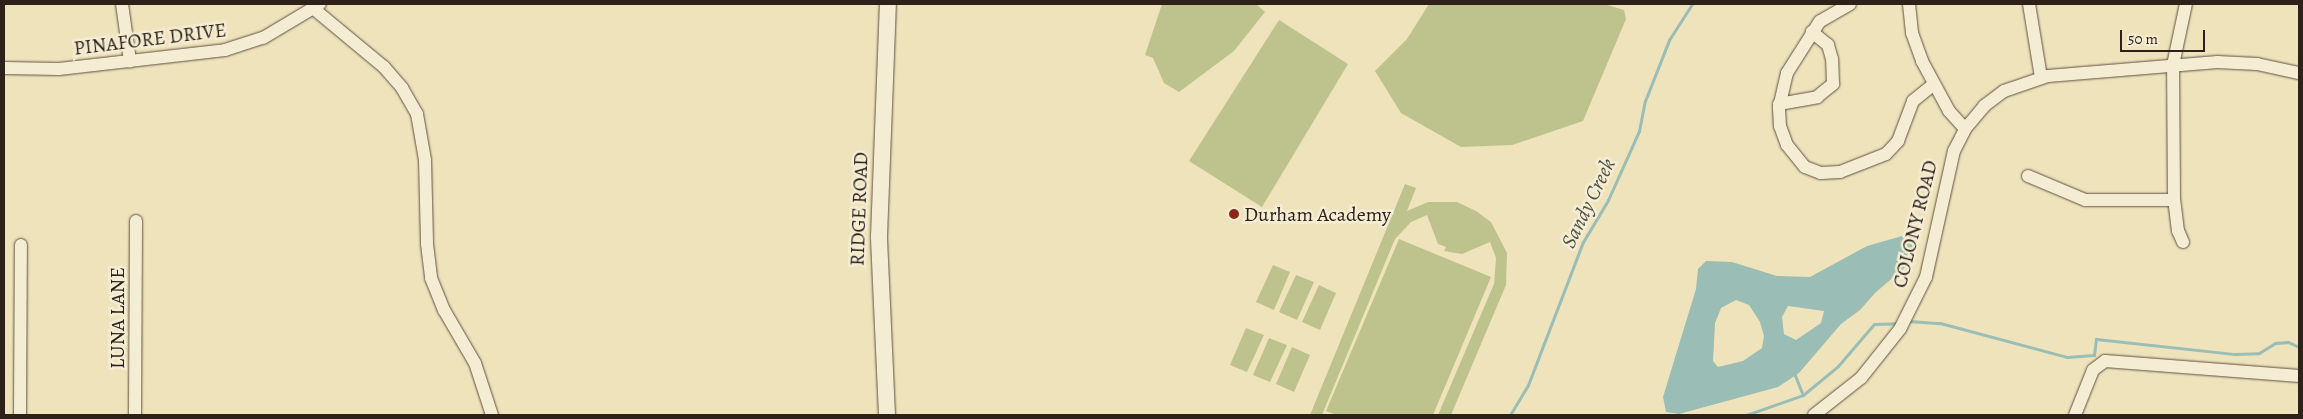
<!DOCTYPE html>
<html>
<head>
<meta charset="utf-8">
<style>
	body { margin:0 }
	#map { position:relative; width:2303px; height:419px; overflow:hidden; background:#efe3bc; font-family:Alegreya,serif }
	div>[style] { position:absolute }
	.green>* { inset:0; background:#bec28d }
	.water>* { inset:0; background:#9abdb5 }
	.stream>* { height:3px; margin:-1.5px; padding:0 1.5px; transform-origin:1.5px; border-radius:1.5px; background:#9abdb5 }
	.roads { filter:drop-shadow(0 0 1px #5e5242) drop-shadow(0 0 1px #5e5242) }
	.minor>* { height:12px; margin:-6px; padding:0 6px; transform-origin:6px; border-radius:6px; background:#f5edd3 }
	.tertiary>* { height:16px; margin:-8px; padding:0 8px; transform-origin:8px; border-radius:8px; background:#f5edd3 }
	.dots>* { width:14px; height:14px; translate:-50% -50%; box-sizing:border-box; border:2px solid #f5edd3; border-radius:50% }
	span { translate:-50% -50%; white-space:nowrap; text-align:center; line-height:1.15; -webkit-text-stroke:5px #f5edd3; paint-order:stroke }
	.street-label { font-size:20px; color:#2d2119 }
	.poi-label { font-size:20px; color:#2d2119 }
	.left { translate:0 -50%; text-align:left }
	.water-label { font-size:21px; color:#4e5048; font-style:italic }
	.frame { position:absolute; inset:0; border:5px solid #2d2119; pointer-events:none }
	.scale { position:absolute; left:2120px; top:30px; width:85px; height:22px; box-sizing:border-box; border:2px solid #2d2119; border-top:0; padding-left:6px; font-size:15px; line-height:18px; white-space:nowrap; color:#2d2119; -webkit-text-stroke:4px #f5edd3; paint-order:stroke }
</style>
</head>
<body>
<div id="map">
	<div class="green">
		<i style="clip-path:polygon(1162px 4px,1256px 4px,1265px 12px,1234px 51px,1179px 92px,1164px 83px,1153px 58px,1145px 55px)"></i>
		<i style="clip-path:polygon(1429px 4px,1604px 4px,1624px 10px,1626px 19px,1583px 121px,1512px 145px,1461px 147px,1401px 113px,1375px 71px,1407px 39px)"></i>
		<i style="clip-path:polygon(1279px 20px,1348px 64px,1262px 207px,1189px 161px)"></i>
		<i style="clip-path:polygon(1405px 184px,1416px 188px,1407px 211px,1428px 202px,1457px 202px,1476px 211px,1491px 222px,1507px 253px,1506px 285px,1451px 415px,1438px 415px,1494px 284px,1496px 258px,1490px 242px,1462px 254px,1444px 251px,1446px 247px,1438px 244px,1427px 215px,1411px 222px,1395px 239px,1322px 415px,1310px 415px)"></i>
		<i style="clip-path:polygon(1399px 239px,1491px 277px,1433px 415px,1337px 415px,1326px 411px)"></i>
		<i style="clip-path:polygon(1273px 265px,1290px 272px,1274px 310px,1256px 302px)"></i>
		<i style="clip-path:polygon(1296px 275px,1314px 282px,1297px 320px,1279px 312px)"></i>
		<i style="clip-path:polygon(1319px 285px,1336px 293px,1320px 330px,1302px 322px)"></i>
		<i style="clip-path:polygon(1246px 328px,1264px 335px,1247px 372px,1230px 365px)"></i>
		<i style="clip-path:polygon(1269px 338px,1287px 345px,1270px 382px,1253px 375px)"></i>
		<i style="clip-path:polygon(1292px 347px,1310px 355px,1294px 392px,1276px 384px)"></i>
	</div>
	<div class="water">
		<i style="clip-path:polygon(evenodd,1902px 236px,1914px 247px,1910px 263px,1875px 293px,1860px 310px,1841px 324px,1799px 373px,1778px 387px,1679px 414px,1666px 412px,1663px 397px,1696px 289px,1698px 269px,1706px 261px,1732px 262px,1777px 276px,1810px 277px,1867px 246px,1902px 236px,1736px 300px,1749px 305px,1760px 322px,1764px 336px,1762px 348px,1743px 361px,1718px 367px,1713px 361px,1715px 323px,1721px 308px,1736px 300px,1902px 236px,1788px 306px,1824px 311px,1821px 323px,1796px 340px,1784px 334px,1782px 317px,1788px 306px)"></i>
	</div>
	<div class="stream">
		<i style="left:1908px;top:321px;width:32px;rotate:4deg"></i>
		<i style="left:1940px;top:323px;width:131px;rotate:15deg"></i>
		<i style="left:2067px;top:357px;width:27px;rotate:-4deg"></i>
		<i style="left:2094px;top:355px;width:16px;rotate:-83deg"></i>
		<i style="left:2096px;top:339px;width:140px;rotate:6.2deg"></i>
		<i style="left:2235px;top:354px;width:24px;rotate:-2deg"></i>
		<i style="left:2259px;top:353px;width:19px;rotate:-32deg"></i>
		<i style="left:2275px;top:343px;width:13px;rotate:-4deg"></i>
		<i style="left:2288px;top:342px;width:12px;rotate:24deg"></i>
		<i style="left:1794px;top:373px;width:24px;rotate:68deg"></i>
		<i style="left:1510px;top:415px;width:35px;rotate:-59deg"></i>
		<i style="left:1528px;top:385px;width:153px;rotate:-69deg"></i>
		<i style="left:1583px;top:242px;width:49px;rotate:-59.2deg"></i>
		<i style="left:1608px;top:200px;width:76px;rotate:-65.8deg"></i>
		<i style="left:1639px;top:131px;width:31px;rotate:-79deg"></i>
		<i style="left:1645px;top:101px;width:66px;rotate:-68.5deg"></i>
		<i style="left:1669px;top:40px;width:43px;rotate:-57.4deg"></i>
		<i style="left:1746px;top:415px;width:60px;rotate:-19.3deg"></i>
		<i style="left:1803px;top:395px;width:45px;rotate:-39.6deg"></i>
		<i style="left:1838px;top:366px;width:55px;rotate:-49.4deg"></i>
		<i style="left:1874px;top:324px;width:25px;rotate:-2deg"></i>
	</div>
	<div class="roads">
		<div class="minor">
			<i style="left:122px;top:4px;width:58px;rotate:82deg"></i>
			<i style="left:1850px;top:4px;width:34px;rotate:150deg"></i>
			<i style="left:1820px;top:21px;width:62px;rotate:122.4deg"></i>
			<i style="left:1787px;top:73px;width:36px;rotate:103deg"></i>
			<i style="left:1779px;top:108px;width:18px;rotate:87deg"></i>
			<i style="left:1780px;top:126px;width:20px;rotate:70deg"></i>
			<i style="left:1787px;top:145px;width:28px;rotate:51deg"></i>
			<i style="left:1805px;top:167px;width:17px;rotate:21deg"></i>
			<i style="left:1821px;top:173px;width:19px;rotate:-3deg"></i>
			<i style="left:1840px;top:172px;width:49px;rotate:-21.4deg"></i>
			<i style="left:1886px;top:154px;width:18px;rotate:-47deg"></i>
			<i style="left:1898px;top:141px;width:43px;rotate:-69.4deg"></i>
			<i style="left:1913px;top:101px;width:27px;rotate:-39deg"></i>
			<i style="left:1909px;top:4px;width:29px;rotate:84deg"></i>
			<i style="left:1912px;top:33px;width:30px;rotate:70deg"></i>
			<i style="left:1922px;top:61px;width:57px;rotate:61.6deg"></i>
			<i style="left:1949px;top:111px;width:24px;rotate:48deg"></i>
			<i style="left:2029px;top:4px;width:74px;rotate:80.7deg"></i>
			<i style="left:314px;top:9px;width:91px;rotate:39.6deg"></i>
			<i style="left:384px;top:67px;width:28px;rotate:49deg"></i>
			<i style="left:402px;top:88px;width:30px;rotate:60deg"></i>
			<i style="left:417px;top:114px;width:47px;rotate:80.1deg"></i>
			<i style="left:425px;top:160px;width:84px;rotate:88.6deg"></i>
			<i style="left:427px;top:244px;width:34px;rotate:83deg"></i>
			<i style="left:431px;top:278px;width:35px;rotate:68deg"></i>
			<i style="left:444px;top:310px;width:61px;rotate:59.7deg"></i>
			<i style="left:475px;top:363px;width:55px;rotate:71.9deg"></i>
			<i style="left:4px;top:68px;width:55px;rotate:1deg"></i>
			<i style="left:59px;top:69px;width:167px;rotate:-6.5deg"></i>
			<i style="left:225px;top:50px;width:40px;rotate:-18deg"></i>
			<i style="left:263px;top:38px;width:66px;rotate:-30.8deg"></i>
			<i style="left:1779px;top:104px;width:39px;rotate:-10deg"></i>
			<i style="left:1817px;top:97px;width:21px;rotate:-39deg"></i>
			<i style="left:1833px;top:84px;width:25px;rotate:-92deg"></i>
			<i style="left:1832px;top:59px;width:15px;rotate:-106deg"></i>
			<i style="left:1828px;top:45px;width:21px;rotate:-141deg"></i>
			<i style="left:2028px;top:176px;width:62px;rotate:22.8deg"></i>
			<i style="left:2085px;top:200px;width:89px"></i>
			<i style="left:2183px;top:242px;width:12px;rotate:-114deg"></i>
			<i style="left:2178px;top:231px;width:31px;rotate:-97deg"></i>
			<i style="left:2174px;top:200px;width:135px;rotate:-90.4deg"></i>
			<i style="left:2173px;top:65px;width:62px;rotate:-78deg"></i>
			<i style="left:20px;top:415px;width:170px;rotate:-89.7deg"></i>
			<i style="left:135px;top:415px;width:194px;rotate:-89.7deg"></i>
			<i style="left:1814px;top:415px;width:60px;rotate:-38.2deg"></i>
			<i style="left:1861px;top:378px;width:63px;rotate:-51.5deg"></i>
			<i style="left:1900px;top:329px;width:58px;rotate:-63.4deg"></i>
			<i style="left:1926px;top:277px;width:129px;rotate:-77.5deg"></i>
			<i style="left:1954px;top:151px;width:25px;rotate:-63deg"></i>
			<i style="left:1965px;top:129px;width:30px;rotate:-50deg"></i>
			<i style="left:1984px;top:106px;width:25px;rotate:-37deg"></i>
			<i style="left:2004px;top:91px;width:46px;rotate:-18.8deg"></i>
			<i style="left:2048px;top:76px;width:170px;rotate:-4.7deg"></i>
			<i style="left:2217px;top:62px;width:40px;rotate:2.9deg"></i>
			<i style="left:2257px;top:64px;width:43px;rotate:12.1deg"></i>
			<i style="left:2075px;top:415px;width:48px;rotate:-68.2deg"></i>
			<i style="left:2093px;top:370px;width:15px;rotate:-37deg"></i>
			<i style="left:2105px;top:361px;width:195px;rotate:4.4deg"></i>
		</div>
		<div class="tertiary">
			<i style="left:887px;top:415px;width:179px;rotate:-92.6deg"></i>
			<i style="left:879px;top:236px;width:232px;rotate:-87.8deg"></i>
		</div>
	</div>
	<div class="dots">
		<i style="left:1234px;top:214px;background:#8f2418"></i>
	</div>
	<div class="street-label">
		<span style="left:150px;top:39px;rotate:-7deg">PINAFORE DRIVE</span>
		<span style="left:859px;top:209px;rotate:-88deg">RIDGE ROAD</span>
		<span style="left:1915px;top:224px;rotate:-76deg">COLONY ROAD</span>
		<span style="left:117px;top:318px;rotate:-90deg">LUNA LANE</span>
	</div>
	<div class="poi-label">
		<span class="left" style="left:1244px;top:214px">Durham Academy</span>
	</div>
	<div class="water-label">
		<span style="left:1588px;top:203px;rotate:-64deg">Sandy Creek</span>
	</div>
	<div class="frame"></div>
	<div class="scale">50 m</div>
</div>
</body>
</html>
